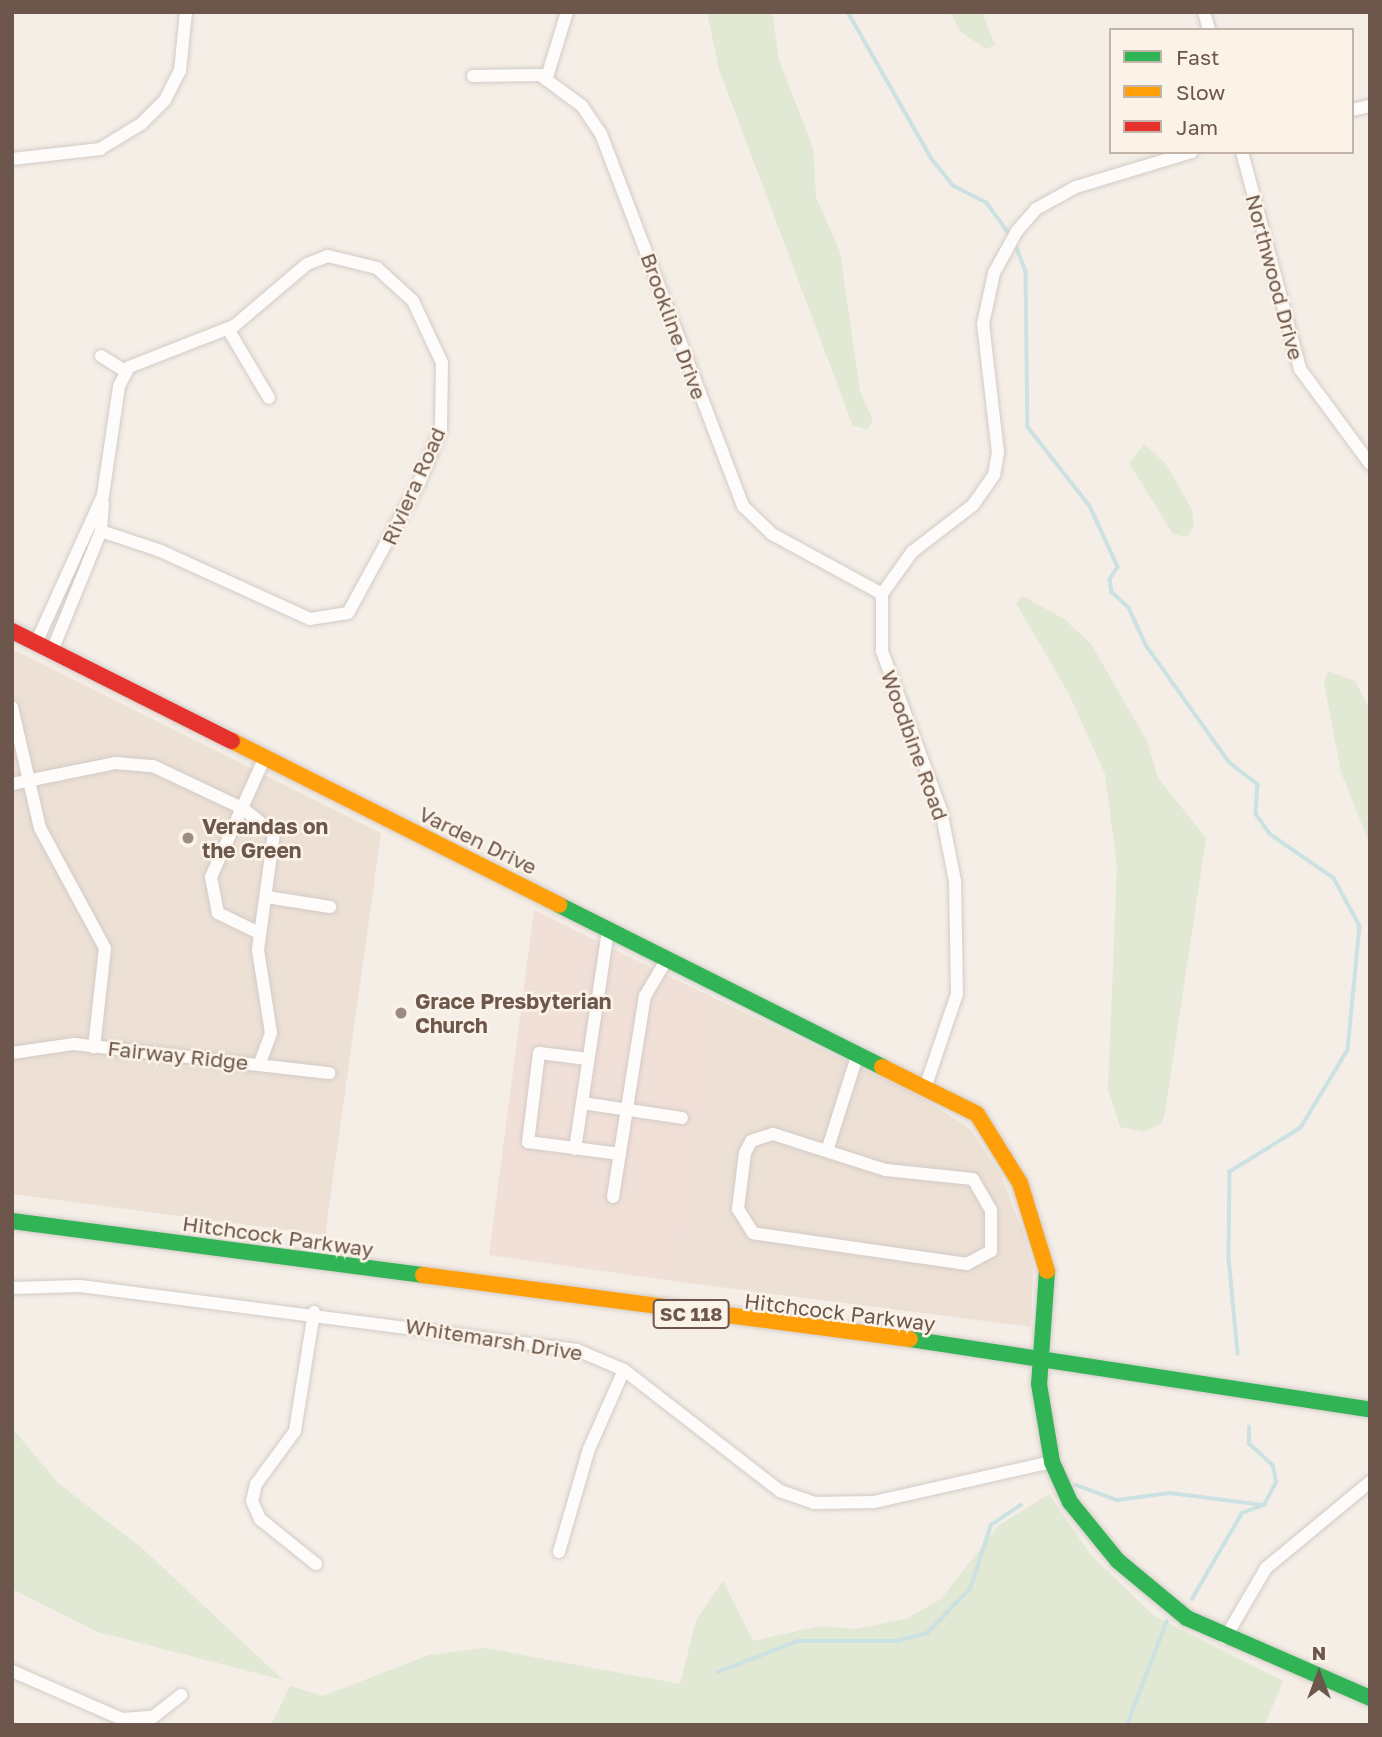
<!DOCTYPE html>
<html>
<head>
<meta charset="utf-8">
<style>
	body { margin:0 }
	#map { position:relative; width:1382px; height:1737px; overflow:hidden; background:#f4eee7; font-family:"Golos Text",sans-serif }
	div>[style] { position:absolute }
	.residential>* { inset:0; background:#ede0d5 }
	.commercial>* { inset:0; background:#f1e0d8 }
	.green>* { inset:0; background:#e1e8d3 }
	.stream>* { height:3.5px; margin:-1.75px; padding:0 1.75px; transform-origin:1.75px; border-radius:1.75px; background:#cbe1e2 }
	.roads { filter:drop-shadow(0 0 2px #d3cbc6) drop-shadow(0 0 2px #d3cbc6) }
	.street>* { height:12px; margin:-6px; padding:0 6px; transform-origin:6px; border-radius:6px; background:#fdfcfb }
	.fast>* { height:16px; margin:-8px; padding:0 8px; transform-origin:8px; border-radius:8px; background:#30b455 }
	.slow>* { height:16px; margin:-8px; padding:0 8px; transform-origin:8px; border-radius:8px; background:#ff9f0a }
	.jam>* { height:16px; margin:-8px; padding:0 8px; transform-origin:8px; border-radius:8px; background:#e5322d }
	.dots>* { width:19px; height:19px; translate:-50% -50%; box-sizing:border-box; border:4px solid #fcf3e8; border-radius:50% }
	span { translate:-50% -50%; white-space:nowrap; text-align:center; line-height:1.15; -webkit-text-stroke:5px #fcf3e8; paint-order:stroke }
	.shield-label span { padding:2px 5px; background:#fcf3e8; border:2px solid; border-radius:5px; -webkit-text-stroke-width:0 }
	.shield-label { font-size:19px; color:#6d564c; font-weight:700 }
	.street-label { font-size:21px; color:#6d564c }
	.poi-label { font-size:21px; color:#6d564c; font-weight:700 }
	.left { translate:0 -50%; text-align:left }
	.frame { position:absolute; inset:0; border:14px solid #6d564c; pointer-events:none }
	.legend { position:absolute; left:1109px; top:28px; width:245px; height:126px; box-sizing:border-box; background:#fcf3e8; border:2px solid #c3b4aa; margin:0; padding:9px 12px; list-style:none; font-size:21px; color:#6d564c }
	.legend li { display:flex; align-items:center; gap:14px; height:35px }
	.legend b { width:35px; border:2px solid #c3b4aa }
	.north { position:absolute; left:1284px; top:1639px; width:70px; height:70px; -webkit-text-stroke:5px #fcf3e8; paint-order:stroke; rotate:0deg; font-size:19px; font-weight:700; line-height:28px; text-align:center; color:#6d564c }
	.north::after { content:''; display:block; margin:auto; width:24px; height:32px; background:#6d564c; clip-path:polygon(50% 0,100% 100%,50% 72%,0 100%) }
</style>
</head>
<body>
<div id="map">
	<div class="residential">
		<i style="clip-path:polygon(12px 649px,381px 833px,325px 1235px,12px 1194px)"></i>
		<i style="clip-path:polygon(718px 1000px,914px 1093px,969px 1128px,1000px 1173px,1023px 1232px,1033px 1266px,1031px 1327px,681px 1282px)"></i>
	</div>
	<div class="commercial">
		<i style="clip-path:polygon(534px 910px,718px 1000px,681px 1282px,489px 1255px)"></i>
	</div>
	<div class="green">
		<i style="clip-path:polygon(707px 12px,772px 12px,779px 60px,813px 148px,816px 197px,840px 252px,860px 391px,873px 421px,867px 429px,853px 426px,719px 69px)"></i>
		<i style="clip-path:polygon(950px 12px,982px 12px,995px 45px,986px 49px,961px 32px)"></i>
		<i style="clip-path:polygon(1144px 444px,1166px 464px,1192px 510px,1194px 525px,1187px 537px,1173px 534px,1129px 463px)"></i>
		<i style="clip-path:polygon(1023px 596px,1064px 619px,1091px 644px,1147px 741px,1158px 778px,1206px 838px,1165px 1112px,1162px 1123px,1144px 1132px,1120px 1127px,1108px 1089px,1117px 866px,1105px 774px,1069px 694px,1016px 603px)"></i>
		<i style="clip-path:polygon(1328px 671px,1355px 681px,1370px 710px,1370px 845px,1341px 772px,1324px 682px)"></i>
		<i style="clip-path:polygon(12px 1428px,58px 1483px,143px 1549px,283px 1680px,98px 1632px,12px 1589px)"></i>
		<i style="clip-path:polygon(1049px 1494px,1091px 1555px,1153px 1615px,1283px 1681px,1265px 1725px,271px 1725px,290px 1686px,323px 1696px,429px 1655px,485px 1648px,680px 1684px,696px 1620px,723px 1581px,753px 1641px,820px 1626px,854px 1629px,906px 1619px,941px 1599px,999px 1525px)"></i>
	</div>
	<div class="stream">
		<i style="left:848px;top:12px;width:169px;rotate:60.3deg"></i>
		<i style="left:932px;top:159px;width:35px;rotate:51deg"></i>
		<i style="left:954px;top:186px;width:37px;rotate:27deg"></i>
		<i style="left:987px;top:203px;width:41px;rotate:54deg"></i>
		<i style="left:1015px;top:243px;width:31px;rotate:69deg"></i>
		<i style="left:1026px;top:272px;width:155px;rotate:89.3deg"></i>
		<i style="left:1028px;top:427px;width:100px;rotate:51.9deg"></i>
		<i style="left:1090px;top:506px;width:67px;rotate:65.3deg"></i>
		<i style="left:1118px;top:567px;width:15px;rotate:122deg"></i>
		<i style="left:1110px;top:580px;width:12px;rotate:81deg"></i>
		<i style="left:1112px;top:592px;width:23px;rotate:43deg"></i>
		<i style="left:1129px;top:608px;width:41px;rotate:65.3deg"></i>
		<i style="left:1146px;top:645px;width:143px;rotate:54.6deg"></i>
		<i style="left:1229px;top:762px;width:37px;rotate:38deg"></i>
		<i style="left:1258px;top:785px;width:29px;rotate:94deg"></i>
		<i style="left:1256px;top:814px;width:24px;rotate:55deg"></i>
		<i style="left:1270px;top:834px;width:78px;rotate:34.5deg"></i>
		<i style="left:1334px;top:878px;width:55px;rotate:61.6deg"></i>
		<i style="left:1360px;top:926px;width:125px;rotate:95.5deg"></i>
		<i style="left:1348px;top:1050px;width:91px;rotate:121.1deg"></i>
		<i style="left:1301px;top:1128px;width:84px;rotate:148.2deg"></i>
		<i style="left:1230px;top:1172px;width:86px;rotate:90.7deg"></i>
		<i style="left:1229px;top:1258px;width:96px;rotate:84.6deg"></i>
		<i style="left:1076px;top:1485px;width:44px;rotate:20.1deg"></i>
		<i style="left:1117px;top:1500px;width:53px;rotate:-7.5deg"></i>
		<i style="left:1170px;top:1493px;width:95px;rotate:7.3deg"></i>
		<i style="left:1264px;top:1505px;width:26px;rotate:-62deg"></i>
		<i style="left:1276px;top:1482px;width:16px;rotate:-101deg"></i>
		<i style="left:1273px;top:1466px;width:33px;rotate:-137deg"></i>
		<i style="left:1249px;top:1444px;width:17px;rotate:-90deg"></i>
		<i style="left:1192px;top:1599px;width:99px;rotate:-59.8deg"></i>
		<i style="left:1242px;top:1513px;width:20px;rotate:-20deg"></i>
		<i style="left:718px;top:1672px;width:86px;rotate:-21.2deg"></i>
		<i style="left:798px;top:1641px;width:99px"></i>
		<i style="left:897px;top:1641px;width:31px;rotate:-15deg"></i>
		<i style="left:927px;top:1633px;width:62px;rotate:-45.7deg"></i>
		<i style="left:970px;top:1589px;width:67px;rotate:-71.8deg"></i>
		<i style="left:991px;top:1525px;width:36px;rotate:-34deg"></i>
		<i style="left:1127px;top:1725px;width:111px;rotate:-69deg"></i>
	</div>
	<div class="roads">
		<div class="street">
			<i style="left:1204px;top:12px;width:19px;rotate:74deg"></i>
			<i style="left:473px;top:76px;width:67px;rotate:-0.9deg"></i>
			<i style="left:540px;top:75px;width:52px;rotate:36.4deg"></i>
			<i style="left:582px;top:106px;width:34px;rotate:56deg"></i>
			<i style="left:601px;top:134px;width:398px;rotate:69.1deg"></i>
			<i style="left:743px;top:506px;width:40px;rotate:44deg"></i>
			<i style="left:772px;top:534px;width:125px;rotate:28.6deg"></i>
			<i style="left:547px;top:77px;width:68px;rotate:-72.9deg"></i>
			<i style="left:1352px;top:110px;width:18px;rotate:-13deg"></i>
			<i style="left:1242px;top:152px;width:225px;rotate:75deg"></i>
			<i style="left:1300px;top:369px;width:118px;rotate:53.6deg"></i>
			<i style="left:12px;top:159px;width:89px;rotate:-6.5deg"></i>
			<i style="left:100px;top:149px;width:48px;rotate:-31.4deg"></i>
			<i style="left:141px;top:124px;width:34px;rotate:-45deg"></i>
			<i style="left:165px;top:100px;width:33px;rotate:-63deg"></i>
			<i style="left:180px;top:71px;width:59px;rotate:-84.2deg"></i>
			<i style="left:228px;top:329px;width:80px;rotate:59.3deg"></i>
			<i style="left:101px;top:356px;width:28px;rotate:32deg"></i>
			<i style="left:36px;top:643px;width:162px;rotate:-65.6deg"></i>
			<i style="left:103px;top:495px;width:110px;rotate:-81.6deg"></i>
			<i style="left:119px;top:386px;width:21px;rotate:-62deg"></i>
			<i style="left:129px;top:367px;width:113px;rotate:-21.3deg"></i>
			<i style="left:234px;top:326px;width:96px;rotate:-40.3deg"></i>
			<i style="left:307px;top:264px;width:22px;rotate:-21deg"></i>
			<i style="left:328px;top:256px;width:50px;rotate:13.8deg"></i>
			<i style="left:377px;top:268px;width:49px;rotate:42.5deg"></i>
			<i style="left:413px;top:301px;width:68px;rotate:64.9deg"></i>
			<i style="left:442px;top:363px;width:66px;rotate:90.9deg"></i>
			<i style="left:441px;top:429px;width:58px;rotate:112.2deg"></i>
			<i style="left:419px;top:483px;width:148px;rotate:118.6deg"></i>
			<i style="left:348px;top:613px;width:38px;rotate:171deg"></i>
			<i style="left:310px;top:619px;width:164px;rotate:-155.5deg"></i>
			<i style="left:161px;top:551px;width:63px;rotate:-161.6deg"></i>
			<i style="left:52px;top:651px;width:130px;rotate:-67.8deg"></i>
			<i style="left:101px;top:531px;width:29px;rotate:-86deg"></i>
			<i style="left:12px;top:707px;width:124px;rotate:77deg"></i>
			<i style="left:40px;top:828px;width:136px;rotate:61.6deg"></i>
			<i style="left:105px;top:948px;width:100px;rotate:96.3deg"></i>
			<i style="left:12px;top:784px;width:105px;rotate:-11.5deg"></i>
			<i style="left:115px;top:763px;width:38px;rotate:5deg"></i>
			<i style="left:153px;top:766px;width:98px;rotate:25.3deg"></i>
			<i style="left:242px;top:808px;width:41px;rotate:38deg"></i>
			<i style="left:274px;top:833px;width:118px;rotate:97.8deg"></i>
			<i style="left:258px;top:950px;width:84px;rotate:81.1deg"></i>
			<i style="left:271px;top:1033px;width:32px;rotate:110deg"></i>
			<i style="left:267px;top:897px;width:64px;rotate:9deg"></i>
			<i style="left:259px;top:933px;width:46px;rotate:-154deg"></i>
			<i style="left:218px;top:913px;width:37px;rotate:-101deg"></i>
			<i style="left:211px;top:877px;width:132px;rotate:-65.8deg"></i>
			<i style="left:12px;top:1053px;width:63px;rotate:-8.3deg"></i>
			<i style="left:74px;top:1044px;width:257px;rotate:6.5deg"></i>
			<i style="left:588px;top:1059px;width:49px;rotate:-173deg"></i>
			<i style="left:539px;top:1053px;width:90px;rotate:97deg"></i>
			<i style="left:528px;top:1142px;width:93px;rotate:7.4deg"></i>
			<i style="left:926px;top:1085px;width:96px;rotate:-71.2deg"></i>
			<i style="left:957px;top:994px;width:113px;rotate:-91deg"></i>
			<i style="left:955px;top:881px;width:72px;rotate:-101.2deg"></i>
			<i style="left:941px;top:810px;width:170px;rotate:-110.4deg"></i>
			<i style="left:882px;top:651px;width:57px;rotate:-90deg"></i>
			<i style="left:882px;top:594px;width:52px;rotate:-54.5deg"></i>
			<i style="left:912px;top:552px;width:77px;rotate:-37.6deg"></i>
			<i style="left:973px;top:505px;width:37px;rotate:-55deg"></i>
			<i style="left:994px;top:475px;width:22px;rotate:-80deg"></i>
			<i style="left:998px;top:453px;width:130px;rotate:-96.6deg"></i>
			<i style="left:983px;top:324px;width:52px;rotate:-77.8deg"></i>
			<i style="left:994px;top:273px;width:48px;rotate:-61.3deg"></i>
			<i style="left:1017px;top:231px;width:29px;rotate:-49deg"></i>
			<i style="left:1036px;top:209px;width:46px;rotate:-28.8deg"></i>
			<i style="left:1076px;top:187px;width:121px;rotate:-16.8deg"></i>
			<i style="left:582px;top:1103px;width:101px;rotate:8.5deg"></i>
			<i style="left:773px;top:1134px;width:119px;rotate:17.7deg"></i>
			<i style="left:886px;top:1170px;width:87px;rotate:5.9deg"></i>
			<i style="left:973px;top:1179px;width:36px;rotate:60deg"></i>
			<i style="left:991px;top:1210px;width:41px;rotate:90deg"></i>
			<i style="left:991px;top:1251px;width:27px;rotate:152deg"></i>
			<i style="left:967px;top:1264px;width:216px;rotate:-171.8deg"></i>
			<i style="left:753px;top:1233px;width:28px;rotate:-122deg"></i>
			<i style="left:738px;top:1209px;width:56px;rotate:-82.9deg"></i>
			<i style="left:745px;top:1153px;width:13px;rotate:-63deg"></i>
			<i style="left:751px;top:1141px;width:23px;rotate:-18deg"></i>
			<i style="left:575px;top:1149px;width:221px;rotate:-81.4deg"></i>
			<i style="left:827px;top:1151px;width:103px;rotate:-72.4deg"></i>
			<i style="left:613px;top:1197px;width:204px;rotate:-81deg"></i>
			<i style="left:645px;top:996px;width:43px;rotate:-59.3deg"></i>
			<i style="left:12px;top:1288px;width:68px;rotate:-1.7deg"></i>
			<i style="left:80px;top:1286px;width:501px;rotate:7.34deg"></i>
			<i style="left:577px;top:1350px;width:51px;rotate:23.1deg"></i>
			<i style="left:624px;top:1370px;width:197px;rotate:37.8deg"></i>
			<i style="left:780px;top:1491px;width:36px;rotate:19deg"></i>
			<i style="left:814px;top:1503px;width:60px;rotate:-1deg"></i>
			<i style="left:874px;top:1502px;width:182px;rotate:-12.7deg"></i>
			<i style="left:314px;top:1312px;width:121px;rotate:99.1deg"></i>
			<i style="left:295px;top:1431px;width:66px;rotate:126.3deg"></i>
			<i style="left:256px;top:1484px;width:17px;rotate:103deg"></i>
			<i style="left:252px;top:1501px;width:20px;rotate:66deg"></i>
			<i style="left:260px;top:1519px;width:72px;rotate:38.8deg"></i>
			<i style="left:559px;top:1552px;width:107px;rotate:-73.8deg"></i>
			<i style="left:589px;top:1449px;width:86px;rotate:-66.1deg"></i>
			<i style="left:1225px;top:1638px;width:81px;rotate:-59.6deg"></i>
			<i style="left:1266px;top:1568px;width:135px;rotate:-39.6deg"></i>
			<i style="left:12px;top:1671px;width:120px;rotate:23.6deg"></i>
			<i style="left:122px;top:1719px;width:31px;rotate:-4deg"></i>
			<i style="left:153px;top:1717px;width:36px;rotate:-38deg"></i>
		</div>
		<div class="fast">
			<i style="left:559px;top:905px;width:361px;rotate:26.6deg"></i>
			<i style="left:12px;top:1221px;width:415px;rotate:7.5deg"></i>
			<i style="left:1047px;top:1271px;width:113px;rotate:94deg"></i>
			<i style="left:1039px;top:1384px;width:79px;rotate:80.5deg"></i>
			<i style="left:1052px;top:1462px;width:44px;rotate:65.8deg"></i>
			<i style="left:1070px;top:1502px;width:76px;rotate:50.9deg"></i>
			<i style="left:1118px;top:1561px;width:89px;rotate:39.6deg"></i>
			<i style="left:1187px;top:1618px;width:200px;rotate:23.6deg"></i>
			<i style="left:910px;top:1339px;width:465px;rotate:8.7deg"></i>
		</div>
		<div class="slow">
			<i style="left:232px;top:741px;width:366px;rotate:26.6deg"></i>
			<i style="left:882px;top:1067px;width:106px;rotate:26.3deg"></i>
			<i style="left:977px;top:1114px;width:81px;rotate:58.1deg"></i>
			<i style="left:1020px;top:1183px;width:92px;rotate:72.9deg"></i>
			<i style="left:423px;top:1275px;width:491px;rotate:7.5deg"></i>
		</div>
		<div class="jam">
			<i style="left:12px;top:631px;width:246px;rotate:26.6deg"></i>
		</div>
	</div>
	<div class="dots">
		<i style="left:188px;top:838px;background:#9c8b82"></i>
		<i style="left:401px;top:1013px;background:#9c8b82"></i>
	</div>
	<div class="shield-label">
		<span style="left:691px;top:1314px">SC 118</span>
	</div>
	<div class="street-label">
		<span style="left:1275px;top:277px;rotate:75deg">Northwood Drive</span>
		<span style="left:674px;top:326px;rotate:70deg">Brookline Drive</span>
		<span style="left:413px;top:486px;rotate:-66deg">Riviera Road</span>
		<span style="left:915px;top:745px;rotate:70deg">Woodbine Road</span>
		<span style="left:478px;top:840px;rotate:26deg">Varden Drive</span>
		<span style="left:178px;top:1055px;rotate:6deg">Fairway Ridge</span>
		<span style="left:278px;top:1236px;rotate:8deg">Hitchcock Parkway</span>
		<span style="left:840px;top:1312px;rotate:7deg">Hitchcock Parkway</span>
		<span style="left:494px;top:1339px;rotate:9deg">Whitemarsh Drive</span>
	</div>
	<div class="poi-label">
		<span class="left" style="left:202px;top:838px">Verandas on<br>the Green</span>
		<span class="left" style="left:415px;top:1013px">Grace Presbyterian<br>Church</span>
	</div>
	<div class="frame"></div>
	<ul class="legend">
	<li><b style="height:9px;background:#30b455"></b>Fast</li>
	<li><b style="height:9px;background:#ff9f0a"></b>Slow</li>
	<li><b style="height:9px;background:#e5322d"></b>Jam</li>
	</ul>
	<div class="north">N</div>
</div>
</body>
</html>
